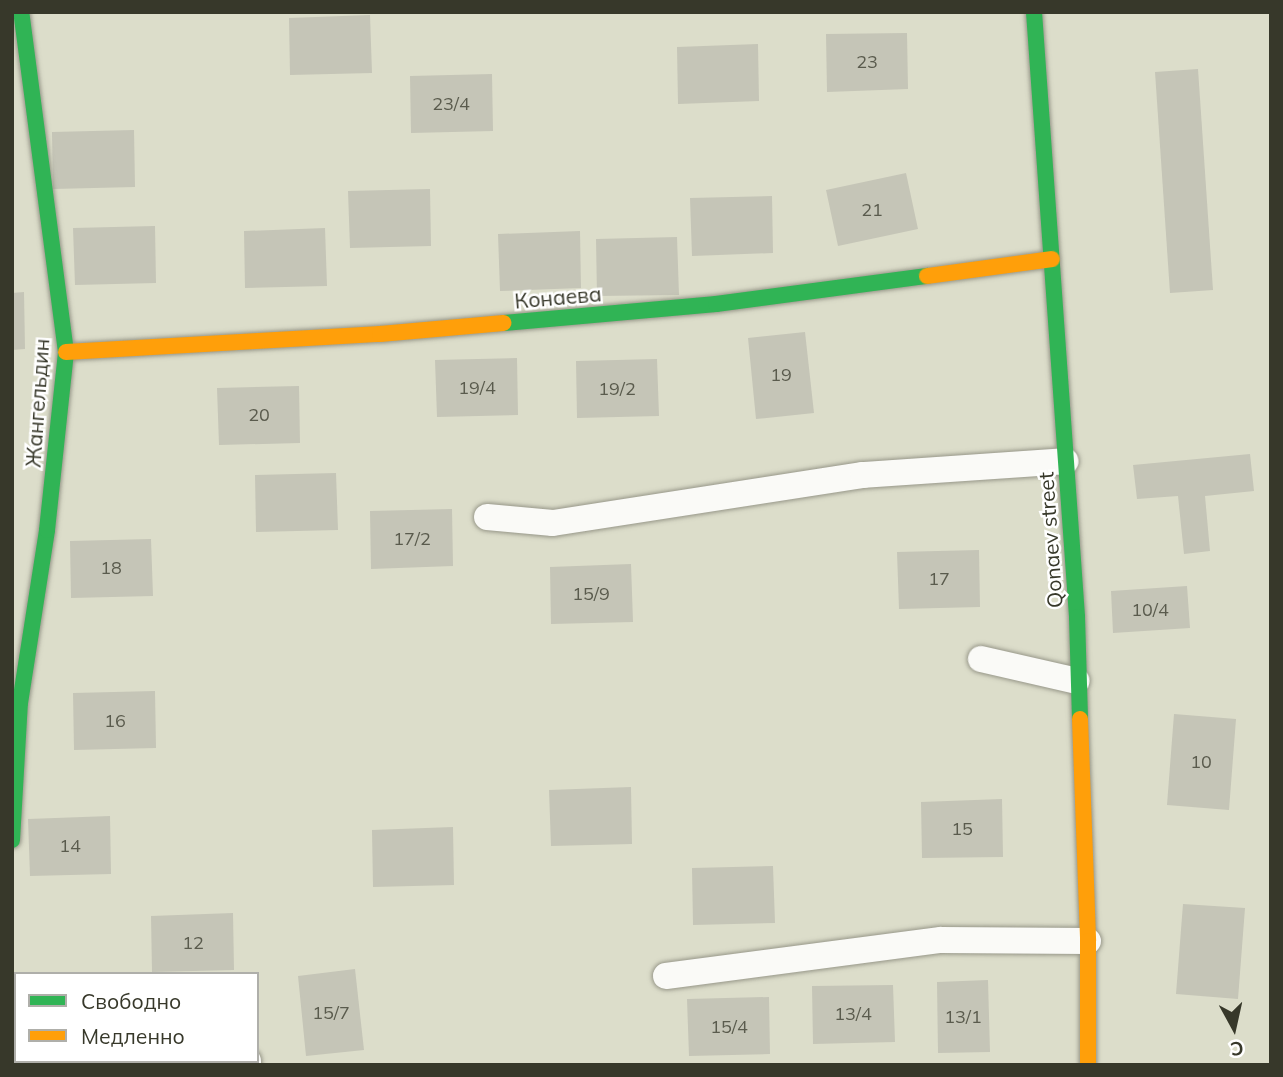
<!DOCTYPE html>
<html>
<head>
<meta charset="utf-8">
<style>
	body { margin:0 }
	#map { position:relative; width:1283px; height:1077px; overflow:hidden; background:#dcddca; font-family:Mulish,sans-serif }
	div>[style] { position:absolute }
	.building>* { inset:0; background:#c5c5b7 }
	.roads { filter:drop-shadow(0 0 2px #979789) drop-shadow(0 0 2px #979789) }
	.street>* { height:26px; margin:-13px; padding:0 13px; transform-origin:13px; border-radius:13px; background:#fafaf7 }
	.fast>* { height:16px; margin:-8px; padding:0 8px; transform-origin:8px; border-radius:8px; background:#30b455 }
	.slow>* { height:16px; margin:-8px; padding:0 8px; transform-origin:8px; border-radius:8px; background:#ff9f0a }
	span { translate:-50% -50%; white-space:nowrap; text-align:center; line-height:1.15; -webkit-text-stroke:5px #fff; paint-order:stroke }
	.number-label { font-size:18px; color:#5a5b4d }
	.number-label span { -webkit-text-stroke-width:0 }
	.street-label { font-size:21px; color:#37382a }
	.frame { position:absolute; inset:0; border:14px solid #37382a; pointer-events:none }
	.legend { position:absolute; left:14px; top:972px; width:245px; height:91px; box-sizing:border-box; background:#fff; border:2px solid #afafaa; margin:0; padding:9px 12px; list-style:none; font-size:21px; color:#37382a }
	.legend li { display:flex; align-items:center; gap:14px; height:35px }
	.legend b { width:35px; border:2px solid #afafaa }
	.north { position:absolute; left:1199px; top:993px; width:70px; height:70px; -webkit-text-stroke:5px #fff; paint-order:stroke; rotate:172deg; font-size:19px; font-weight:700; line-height:28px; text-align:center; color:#37382a }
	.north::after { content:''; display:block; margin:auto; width:24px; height:32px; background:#37382a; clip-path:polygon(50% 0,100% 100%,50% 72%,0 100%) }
</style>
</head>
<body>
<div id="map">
	<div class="building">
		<i style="clip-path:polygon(370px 15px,372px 73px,290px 75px,289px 18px)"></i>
		<i style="clip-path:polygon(907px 33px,908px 89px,827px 92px,826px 34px)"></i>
		<i style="clip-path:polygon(758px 44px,759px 101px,678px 104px,677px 47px)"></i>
		<i style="clip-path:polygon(1198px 69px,1213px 290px,1170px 293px,1155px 72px)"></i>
		<i style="clip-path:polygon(492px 74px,493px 131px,411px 133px,410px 76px)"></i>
		<i style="clip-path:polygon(134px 130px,135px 187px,53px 189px,52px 132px)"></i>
		<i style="clip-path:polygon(906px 173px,918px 229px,838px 246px,826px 190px)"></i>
		<i style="clip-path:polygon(430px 189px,431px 246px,350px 248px,348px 191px)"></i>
		<i style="clip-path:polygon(772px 196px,773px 253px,692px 256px,690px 198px)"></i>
		<i style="clip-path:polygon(155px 226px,156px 283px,75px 285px,73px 228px)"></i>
		<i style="clip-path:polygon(325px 228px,327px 286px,245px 288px,244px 231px)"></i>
		<i style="clip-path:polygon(580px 231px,581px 288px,500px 291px,498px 234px)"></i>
		<i style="clip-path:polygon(677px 237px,679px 295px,597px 296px,596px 239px)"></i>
		<i style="clip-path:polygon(24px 292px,25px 349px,12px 350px,12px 293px)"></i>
		<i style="clip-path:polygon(805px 332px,814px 413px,756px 419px,748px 338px)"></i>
		<i style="clip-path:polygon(517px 358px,518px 415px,437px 417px,435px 360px)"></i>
		<i style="clip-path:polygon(657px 359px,659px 416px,577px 418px,576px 361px)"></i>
		<i style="clip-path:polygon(299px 386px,300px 443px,219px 445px,217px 388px)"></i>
		<i style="clip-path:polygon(1250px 454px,1254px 491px,1205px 496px,1210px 551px,1184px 554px,1178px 496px,1137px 499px,1133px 465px)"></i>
		<i style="clip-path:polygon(336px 473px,338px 530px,256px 532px,255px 475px)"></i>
		<i style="clip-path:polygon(452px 509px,453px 566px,371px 569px,370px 511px)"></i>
		<i style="clip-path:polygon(151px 539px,153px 596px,71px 598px,70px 541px)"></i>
		<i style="clip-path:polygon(979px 550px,980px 607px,899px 609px,897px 552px)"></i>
		<i style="clip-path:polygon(631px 564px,633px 622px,551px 624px,550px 567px)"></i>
		<i style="clip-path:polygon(1187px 586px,1190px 628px,1113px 633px,1111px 591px)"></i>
		<i style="clip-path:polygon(155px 691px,156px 748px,74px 750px,73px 693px)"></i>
		<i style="clip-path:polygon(1174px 714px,1236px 719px,1229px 810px,1167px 805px)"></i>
		<i style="clip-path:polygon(631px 787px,632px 844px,551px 846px,549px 790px)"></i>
		<i style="clip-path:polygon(1002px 799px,1003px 857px,922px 858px,921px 802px)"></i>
		<i style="clip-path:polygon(110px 816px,111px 874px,30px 876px,28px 819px)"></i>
		<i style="clip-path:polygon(453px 827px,454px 885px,373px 887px,372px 830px)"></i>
		<i style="clip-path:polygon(773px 866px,775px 923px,693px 925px,692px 868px)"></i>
		<i style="clip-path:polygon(1183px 904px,1245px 908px,1238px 999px,1176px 994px)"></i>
		<i style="clip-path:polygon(233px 913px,234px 970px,152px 972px,151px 916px)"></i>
		<i style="clip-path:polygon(355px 969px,364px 1050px,306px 1056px,298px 976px)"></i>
		<i style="clip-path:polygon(988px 980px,990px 1052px,938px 1053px,937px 982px)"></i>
		<i style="clip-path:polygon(893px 985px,895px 1042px,813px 1044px,812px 986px)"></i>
		<i style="clip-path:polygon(769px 997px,770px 1054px,689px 1056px,687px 999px)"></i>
		<i style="clip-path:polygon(19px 1061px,53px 1061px,53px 1064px,19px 1065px)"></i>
	</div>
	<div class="roads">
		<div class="street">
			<i style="left:487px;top:517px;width:66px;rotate:5.2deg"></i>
			<i style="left:553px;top:523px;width:314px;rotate:-8.8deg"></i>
			<i style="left:863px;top:475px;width:203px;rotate:-3.9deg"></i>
			<i style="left:981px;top:659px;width:98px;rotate:12.9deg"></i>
			<i style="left:666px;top:976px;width:277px;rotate:-7.5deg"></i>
			<i style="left:941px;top:940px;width:147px;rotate:0.4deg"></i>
			<i style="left:248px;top:1065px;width:4px;rotate:-90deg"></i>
		</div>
		<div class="fast">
			<i style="left:1034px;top:12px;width:607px;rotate:85.93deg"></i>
			<i style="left:1077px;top:617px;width:102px;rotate:88.3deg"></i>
			<i style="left:504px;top:323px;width:213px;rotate:-5.1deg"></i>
			<i style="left:716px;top:304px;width:213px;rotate:-7.6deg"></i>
			<i style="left:12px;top:840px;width:137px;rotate:-86.7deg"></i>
			<i style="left:20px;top:703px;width:175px;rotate:-81.1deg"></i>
			<i style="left:47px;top:530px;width:179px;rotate:-83.9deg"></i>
			<i style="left:66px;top:352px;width:343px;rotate:-97.5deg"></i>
		</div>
		<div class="slow">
			<i style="left:927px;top:276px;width:126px;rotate:-7.7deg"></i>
			<i style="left:66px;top:352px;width:315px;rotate:-3.3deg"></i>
			<i style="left:380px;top:334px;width:124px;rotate:-5.1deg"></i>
			<i style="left:1080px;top:719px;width:222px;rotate:87.9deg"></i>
			<i style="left:1088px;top:941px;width:124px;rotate:90deg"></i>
		</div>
	</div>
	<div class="number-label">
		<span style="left:867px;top:62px">23</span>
		<span style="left:451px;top:104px">23/4</span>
		<span style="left:872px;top:210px">21</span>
		<span style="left:781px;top:375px">19</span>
		<span style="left:477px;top:388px">19/4</span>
		<span style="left:617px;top:389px">19/2</span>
		<span style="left:259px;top:415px">20</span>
		<span style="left:412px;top:539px">17/2</span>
		<span style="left:111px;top:568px">18</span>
		<span style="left:939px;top:579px">17</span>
		<span style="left:591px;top:594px">15/9</span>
		<span style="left:1150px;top:610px">10/4</span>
		<span style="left:115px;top:721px">16</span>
		<span style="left:1201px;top:762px">10</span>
		<span style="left:962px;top:829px">15</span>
		<span style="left:70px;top:846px">14</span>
		<span style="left:193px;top:943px">12</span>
		<span style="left:331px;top:1013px">15/7</span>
		<span style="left:853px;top:1014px">13/4</span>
		<span style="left:963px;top:1017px">13/1</span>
		<span style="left:729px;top:1027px">15/4</span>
	</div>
	<div class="street-label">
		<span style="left:558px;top:297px;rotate:-5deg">Конаева</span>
		<span style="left:37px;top:403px;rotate:-86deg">Жангельдин</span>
		<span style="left:1050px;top:540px;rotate:-94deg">Qonaev street</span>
	</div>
	<div class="frame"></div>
	<ul class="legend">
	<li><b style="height:9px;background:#30b455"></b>Свободно</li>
	<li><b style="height:9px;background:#ff9f0a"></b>Медленно</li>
	</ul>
	<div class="north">С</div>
</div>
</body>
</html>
